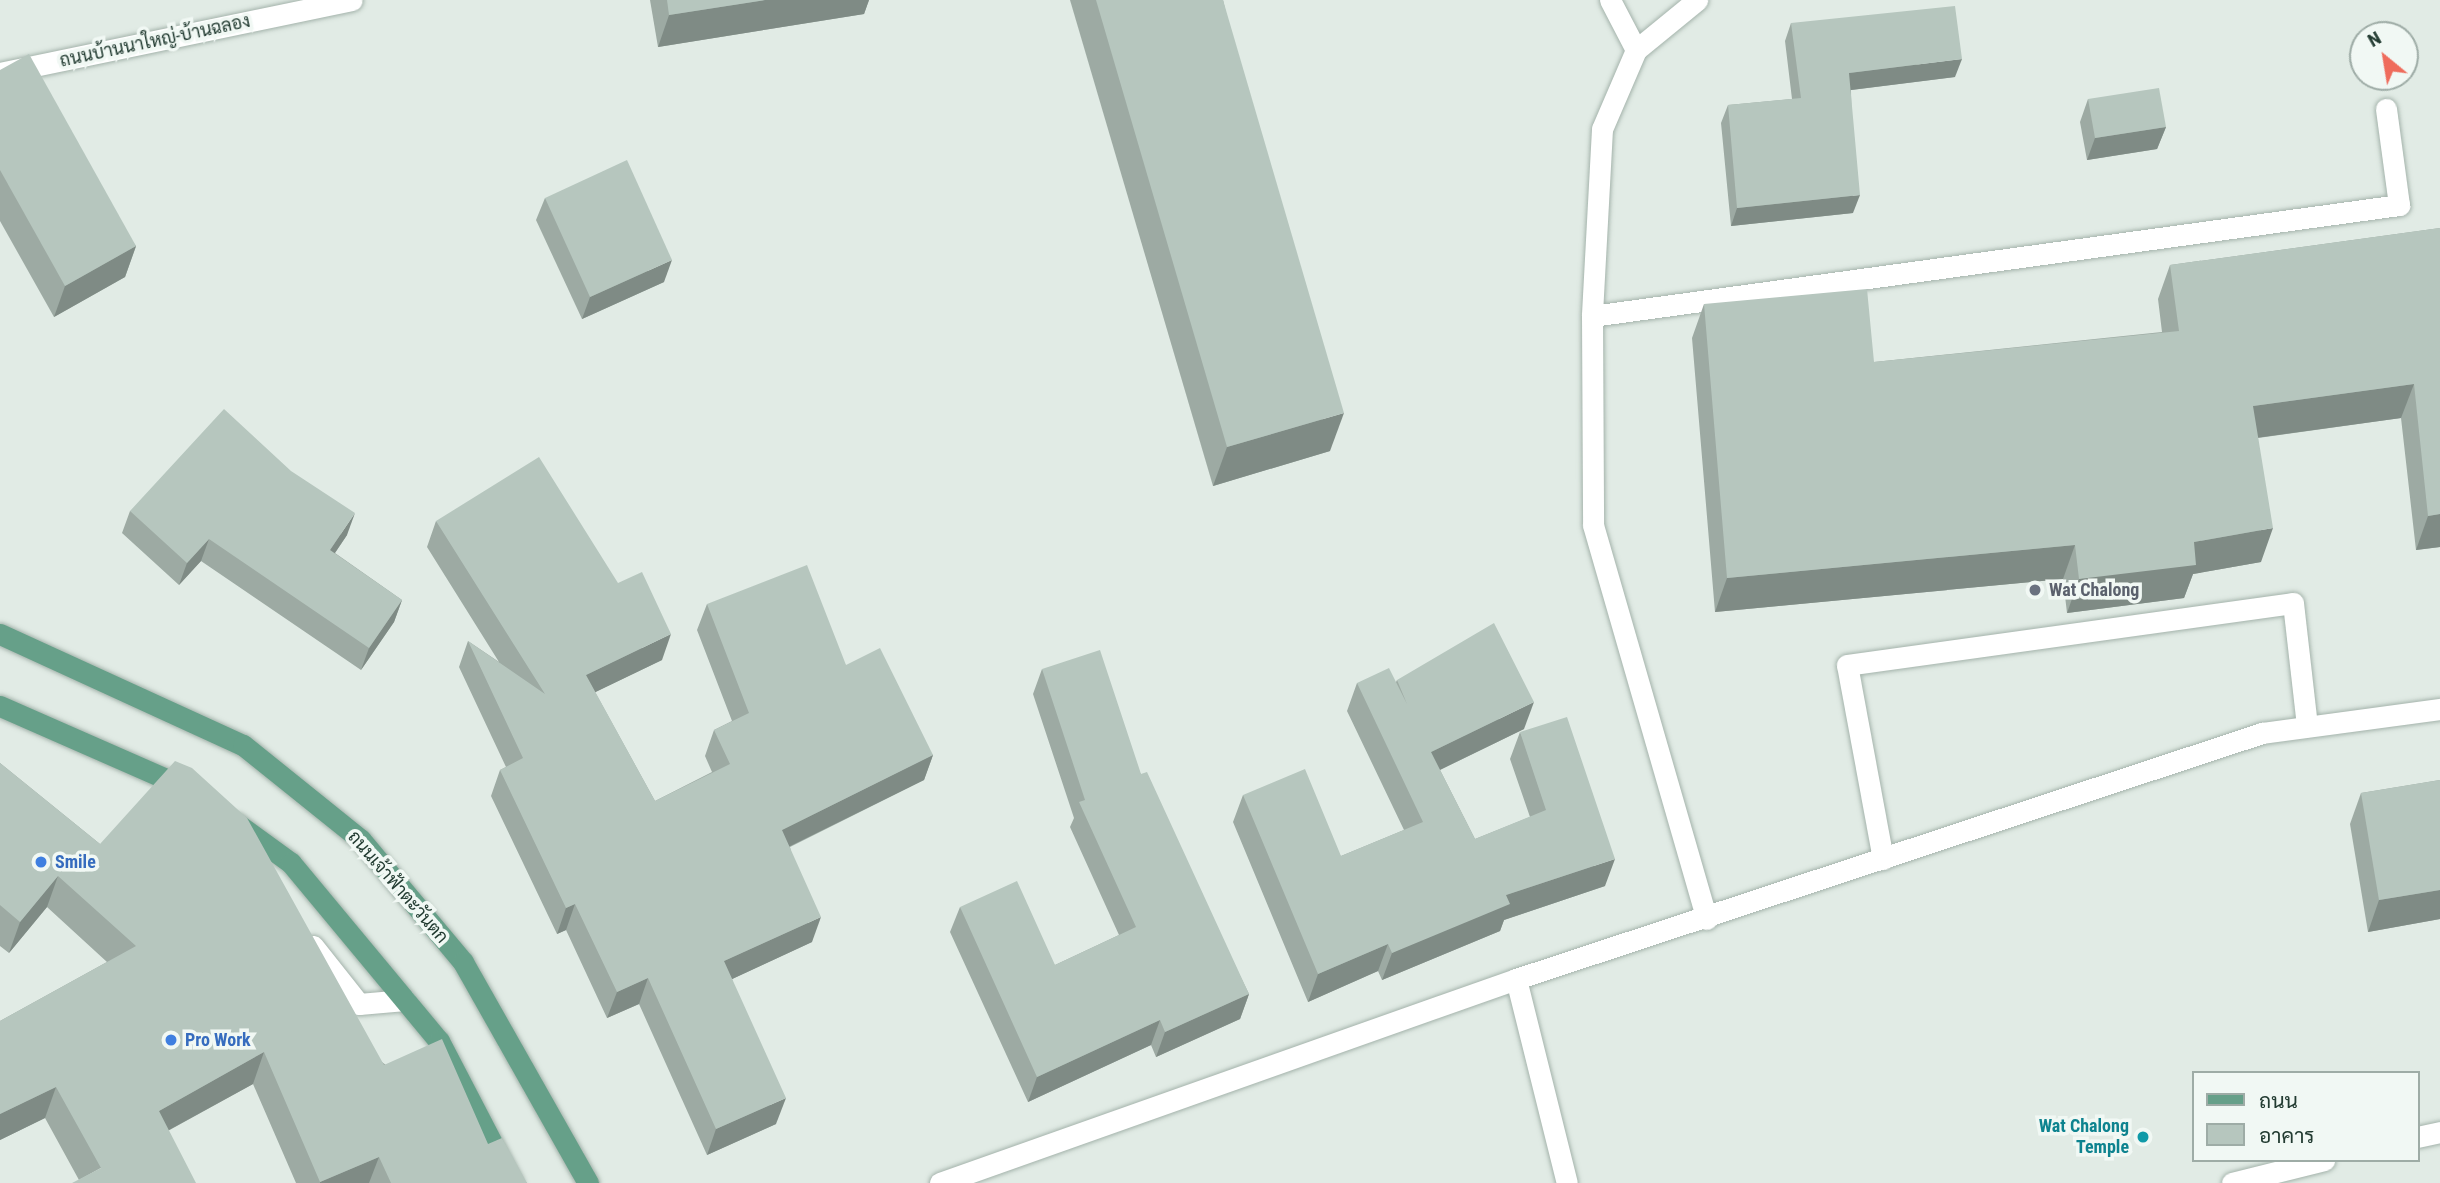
<!DOCTYPE html>
<html>
<head>
<meta charset="utf-8">
<style>
	body { margin:0 }
	#map { position:relative; width:2440px; height:1183px; overflow:hidden; background:#e1ebe5; font-family:"Roboto Condensed",Sarabun,sans-serif }
	div>[style] { position:absolute }
	.roads { filter:drop-shadow(0 0 2px #a4b3ab) drop-shadow(0 0 2px #a4b3ab) }
	.minor>* { height:21px; margin:-10.5px; padding:0 10.5px; transform-origin:10.5px; border-radius:10.5px; background:#fff }
	.major>* { height:21px; margin:-10.5px; padding:0 10.5px; transform-origin:10.5px; border-radius:10.5px; background:#66a089 }
	.wall>* { inset:0; background:#9daaa3 }
	.shaded-wall>* { inset:0; background:#7f8b85 }
	.building>* { inset:0; background:#b6c6be }
	.dots>* { width:19px; height:19px; translate:-50% -50%; box-sizing:border-box; border:4px solid #f1f8f4; border-radius:50% }
	span { translate:-50% -50%; white-space:nowrap; text-align:center; line-height:1.15; -webkit-text-stroke:7px #f1f8f4; paint-order:stroke }
	.street-label { font-size:18px; color:#223b31 }
	.worship-label { font-size:18px; color:#5b616d; font-weight:700 }
	.left { translate:0 -50%; text-align:left }
	.shop-label { font-size:18px; color:#366cbe; font-weight:700 }
	.culture-label { font-size:18px; color:#0d838f; font-weight:700 }
	.right { translate:-100% -50%; text-align:right }
	.legend { position:absolute; left:2192px; top:1071px; width:228px; height:91px; box-sizing:border-box; background:#f1f8f4; border:2px solid #9eaca6; margin:0; padding:9px 12px; list-style:none; font-size:21px; color:#223b31 }
	.legend li { display:flex; align-items:center; gap:14px; height:35px }
	.legend b { width:35px; border:2px solid #9eaca6 }
	.north { position:absolute; left:2349px; top:21px; width:70px; height:70px; box-sizing:border-box; background:#f1f8f4; border:2px solid #9eaca6; border-radius:50%; rotate:330deg; font-size:19px; font-weight:700; line-height:28px; text-align:center; color:#223b31 }
	.north::after { content:''; display:block; margin:auto; width:24px; height:32px; background:#ef6c5c; clip-path:polygon(50% 0,100% 100%,50% 72%,0 100%) }
</style>
</head>
<body>
<div id="map">
	<div class="roads">
		<div class="minor">
			<i style="left:1610px;top:0;width:56px;rotate:62.5deg"></i>
			<i style="left:1636px;top:50px;width:86px;rotate:113.3deg"></i>
			<i style="left:1602px;top:129px;width:187px;rotate:93.1deg"></i>
			<i style="left:1592px;top:316px;width:209px;rotate:89.7deg"></i>
			<i style="left:1593px;top:525px;width:410px;rotate:73.9deg"></i>
			<i style="left:1636px;top:50px;width:79px;rotate:-39.3deg"></i>
			<i style="left:0;top:73px;width:359px;rotate:-11.7deg"></i>
			<i style="left:1592px;top:316px;width:815px;rotate:-7.83deg"></i>
			<i style="left:2399px;top:205px;width:97px;rotate:-97.7deg"></i>
			<i style="left:1883px;top:859px;width:197px;rotate:-100.5deg"></i>
			<i style="left:1847px;top:665px;width:450px;rotate:-7.9deg"></i>
			<i style="left:2293px;top:603px;width:124px;rotate:83.5deg"></i>
			<i style="left:313px;top:946px;width:74px;rotate:51.6deg"></i>
			<i style="left:359px;top:1004px;width:46px;rotate:-5deg"></i>
			<i style="left:1516px;top:979px;width:210px;rotate:76deg"></i>
			<i style="left:2417px;top:1137px;width:24px;rotate:-12deg"></i>
			<i style="left:940px;top:1183px;width:611px;rotate:-19.5deg"></i>
			<i style="left:1516px;top:979px;width:786px;rotate:-18.25deg"></i>
			<i style="left:2262px;top:733px;width:180px;rotate:-7.7deg"></i>
			<i style="left:2232px;top:1183px;width:95px;rotate:-14deg"></i>
		</div>
		<div class="major">
			<i style="left:0;top:634px;width:267px;rotate:24.6deg"></i>
			<i style="left:243px;top:745px;width:151px;rotate:38.8deg"></i>
			<i style="left:361px;top:840px;width:159px;rotate:50.1deg"></i>
			<i style="left:463px;top:962px;width:254px;rotate:60.5deg"></i>
			<i style="left:0;top:706px;width:204px;rotate:23.7deg"></i>
			<i style="left:236px;top:823px;width:68px;rotate:36deg"></i>
			<i style="left:291px;top:863px;width:231px;rotate:50.3deg"></i>
			<i style="left:439px;top:1041px;width:160px;rotate:62.5deg"></i>
		</div>
	</div>
	<div class="wall">
		<i style="clip-path:polygon(650px 0,869px 0,864px 14px,658px 47px)"></i>
		<i style="clip-path:polygon(1070px 0,1223px 0,1330px 451px,1213px 486px)"></i>
		<i style="clip-path:polygon(1791px 23px,1955px 77px,1851px 90px,1853px 213px,1731px 226px,1721px 123px,1728px 105px,1792px 99px,1785px 41px)"></i>
		<i style="clip-path:polygon(0 70px,136px 246px,125px 277px,54px 317px,0 221px)"></i>
		<i style="clip-path:polygon(2088px 99px,2166px 127px,2157px 149px,2087px 160px,2080px 122px)"></i>
		<i style="clip-path:polygon(545px 198px,664px 282px,582px 319px,536px 220px)"></i>
		<i style="clip-path:polygon(2440px 228px,2440px 547px,2416px 550px,2401px 418px,2258px 438px,2261px 562px,2193px 574px,2184px 598px,2067px 613px,2063px 579px,1715px 612px,1692px 338px,1704px 304px,1874px 362px,2162px 332px,2158px 299px,2170px 265px)"></i>
		<i style="clip-path:polygon(130px 511px,347px 535px,335px 553px,402px 600px,394px 622px,361px 670px,201px 561px,179px 585px,122px 533px)"></i>
		<i style="clip-path:polygon(436px 521px,662px 660px,595px 692px,655px 801px,712px 772px,705px 756px,714px 730px,732px 721px,697px 630px,707px 604px,846px 665px,933px 755px,924px 780px,790px 847px,812px 942px,732px 979px,776px 1124px,707px 1155px,639px 1004px,607px 1018px,566px 930px,557px 934px,491px 796px,500px 770px,506px 767px,459px 667px,468px 641px,499px 662px,427px 547px)"></i>
		<i style="clip-path:polygon(1042px 669px,1141px 774px,1249px 994px,1240px 1019px,1156px 1057px,1151px 1045px,1028px 1102px,950px 932px,960px 907px,1055px 965px,1119px 935px,1070px 827px,1074px 818px,1033px 694px)"></i>
		<i style="clip-path:polygon(1397px 680px,1524px 729px,1440px 770px,1475px 839px,1530px 817px,1510px 759px,1520px 732px,1605px 886px,1504px 920px,1500px 931px,1382px 980px,1378px 971px,1308px 1002px,1233px 822px,1243px 795px,1341px 856px,1404px 830px,1347px 711px,1357px 683px,1396px 682px)"></i>
		<i style="clip-path:polygon(0 763px,100px 844px,488px 1144px,527px 1183px,296px 1183px,253px 1084px,79px 1180px,45px 1118px,0 1140px,0 1021px,107px 962px,47px 907px,9px 953px,0 946px)"></i>
		<i style="clip-path:polygon(2440px 780px,2440px 919px,2368px 932px,2350px 824px,2361px 793px)"></i>
	</div>
	<div class="shaded-wall">
		<i style="clip-path:polygon(765px 0,869px 0,864px 14px,658px 47px,669px 15px)"></i>
		<i style="clip-path:polygon(1962px 59px,1955px 77px,1843px 91px,1849px 73px)"></i>
		<i style="clip-path:polygon(2166px 127px,2157px 149px,2087px 160px,2095px 138px)"></i>
		<i style="clip-path:polygon(1860px 195px,1853px 213px,1731px 226px,1737px 208px)"></i>
		<i style="clip-path:polygon(136px 246px,125px 277px,54px 317px,65px 286px)"></i>
		<i style="clip-path:polygon(672px 260px,664px 282px,582px 319px,590px 297px)"></i>
		<i style="clip-path:polygon(2414px 384px,2401px 418px,2241px 440px,2253px 406px)"></i>
		<i style="clip-path:polygon(1344px 413px,1330px 451px,1213px 486px,1227px 447px)"></i>
		<i style="clip-path:polygon(355px 513px,347px 535px,322px 572px,330px 550px)"></i>
		<i style="clip-path:polygon(2440px 514px,2440px 547px,2416px 550px,2428px 516px)"></i>
		<i style="clip-path:polygon(2273px 528px,2261px 562px,2193px 574px,2184px 598px,2067px 613px,2079px 579px,2194px 542px)"></i>
		<i style="clip-path:polygon(209px 539px,201px 561px,179px 585px,187px 563px)"></i>
		<i style="clip-path:polygon(2075px 545px,2063px 579px,1715px 612px,1727px 578px)"></i>
		<i style="clip-path:polygon(402px 600px,394px 622px,361px 670px,369px 648px)"></i>
		<i style="clip-path:polygon(671px 634px,662px 660px,577px 701px,586px 675px)"></i>
		<i style="clip-path:polygon(1534px 702px,1524px 729px,1421px 779px,1431px 752px)"></i>
		<i style="clip-path:polygon(933px 755px,924px 780px,772px 855px,782px 830px)"></i>
		<i style="clip-path:polygon(1615px 859px,1605px 886px,1504px 920px,1500px 931px,1382px 980px,1392px 953px,1506px 895px)"></i>
		<i style="clip-path:polygon(58px 876px,47px 907px,9px 953px,20px 922px)"></i>
		<i style="clip-path:polygon(2440px 890px,2440px 919px,2368px 932px,2379px 900px)"></i>
		<i style="clip-path:polygon(575px 904px,566px 930px,557px 934px,566px 908px)"></i>
		<i style="clip-path:polygon(821px 917px,812px 942px,715px 987px,724px 961px)"></i>
		<i style="clip-path:polygon(1388px 944px,1378px 971px,1308px 1002px,1318px 974px)"></i>
		<i style="clip-path:polygon(648px 978px,639px 1004px,607px 1018px,617px 992px)"></i>
		<i style="clip-path:polygon(1249px 994px,1240px 1019px,1156px 1057px,1165px 1032px)"></i>
		<i style="clip-path:polygon(1160px 1020px,1151px 1045px,1028px 1102px,1037px 1077px)"></i>
		<i style="clip-path:polygon(264px 1052px,253px 1084px,147px 1142px,159px 1111px)"></i>
		<i style="clip-path:polygon(56px 1087px,45px 1118px,0 1140px,0 1114px)"></i>
		<i style="clip-path:polygon(786px 1098px,776px 1124px,707px 1155px,716px 1129px)"></i>
		<i style="clip-path:polygon(379px 1157px,369px 1183px,320px 1183px,320px 1182px)"></i>
	</div>
	<div class="building">
		<i style="clip-path:polygon(667px 0,765px 0,669px 15px)"></i>
		<i style="clip-path:polygon(1096px 0,1223px 0,1344px 413px,1227px 447px)"></i>
		<i style="clip-path:polygon(1955px 6px,1962px 59px,1849px 73px,1860px 195px,1737px 208px,1728px 105px,1801px 98px,1791px 23px)"></i>
		<i style="clip-path:polygon(29px 54px,136px 246px,65px 286px,0 170px,0 70px)"></i>
		<i style="clip-path:polygon(2159px 88px,2166px 127px,2095px 138px,2088px 99px)"></i>
		<i style="clip-path:polygon(627px 160px,672px 260px,590px 297px,545px 198px)"></i>
		<i style="clip-path:polygon(2440px 228px,2440px 514px,2428px 516px,2414px 384px,2253px 406px,2273px 528px,2194px 542px,2196px 565px,2079px 579px,2075px 545px,1727px 578px,1704px 304px,1867px 289px,1874px 362px,2179px 331px,2170px 265px)"></i>
		<i style="clip-path:polygon(224px 409px,291px 471px,355px 513px,330px 550px,402px 600px,369px 648px,209px 539px,187px 563px,130px 511px)"></i>
		<i style="clip-path:polygon(539px 457px,618px 583px,642px 572px,671px 634px,586px 675px,655px 801px,730px 764px,714px 730px,749px 713px,707px 604px,807px 565px,846px 665px,880px 648px,933px 755px,782px 830px,821px 917px,724px 961px,786px 1098px,716px 1129px,648px 978px,617px 992px,575px 904px,566px 908px,500px 770px,523px 758px,468px 641px,545px 694px,436px 521px)"></i>
		<i style="clip-path:polygon(1494px 623px,1534px 702px,1431px 752px,1475px 839px,1546px 810px,1520px 732px,1567px 717px,1615px 859px,1506px 895px,1510px 904px,1392px 953px,1388px 944px,1318px 974px,1243px 795px,1305px 769px,1341px 856px,1423px 822px,1357px 683px,1389px 668px,1407px 704px,1397px 680px)"></i>
		<i style="clip-path:polygon(1100px 650px,1141px 774px,1147px 772px,1249px 994px,1165px 1032px,1160px 1020px,1037px 1077px,960px 907px,1017px 881px,1055px 965px,1136px 927px,1079px 802px,1085px 800px,1042px 669px)"></i>
		<i style="clip-path:polygon(175px 761px,192px 768px,247px 818px,384px 1065px,442px 1039px,488px 1144px,502px 1138px,527px 1183px,391px 1183px,379px 1157px,320px 1182px,264px 1052px,159px 1111px,196px 1183px,72px 1183px,101px 1168px,56px 1087px,0 1114px,0 1021px,136px 946px,58px 876px,20px 922px,0 905px,0 763px,100px 844px)"></i>
		<i style="clip-path:polygon(2440px 780px,2440px 890px,2379px 900px,2361px 793px)"></i>
	</div>
	<div class="dots">
		<i style="left:2035px;top:590px;background:#6b7280"></i>
		<i style="left:41px;top:862px;background:#3f7fe0"></i>
		<i style="left:171px;top:1040px;background:#3f7fe0"></i>
		<i style="left:2143px;top:1137px;background:#0f9aa8"></i>
	</div>
	<div class="street-label">
		<span style="left:155px;top:41px;rotate:-12deg">ถนนบ้านนาใหญ่-บ้านฉลอง</span>
		<span style="left:398px;top:887px;rotate:49deg">ถนนเจ้าฟ้าตะวันตก</span>
	</div>
	<div class="worship-label">
		<span class="left" style="left:2049px;top:590px">Wat Chalong</span>
	</div>
	<div class="shop-label">
		<span class="left" style="left:55px;top:862px">Smile</span>
		<span class="left" style="left:185px;top:1040px">Pro Work</span>
	</div>
	<div class="culture-label">
		<span class="right" style="left:2129px;top:1137px">Wat Chalong<br>Temple</span>
	</div>
	<ul class="legend">
	<li><b style="height:9px;background:#66a089"></b>ถนน</li>
	<li><b style="height:19px;background:#b6c6be"></b>อาคาร</li>
	</ul>
	<div class="north">N</div>
</div>
</body>
</html>
